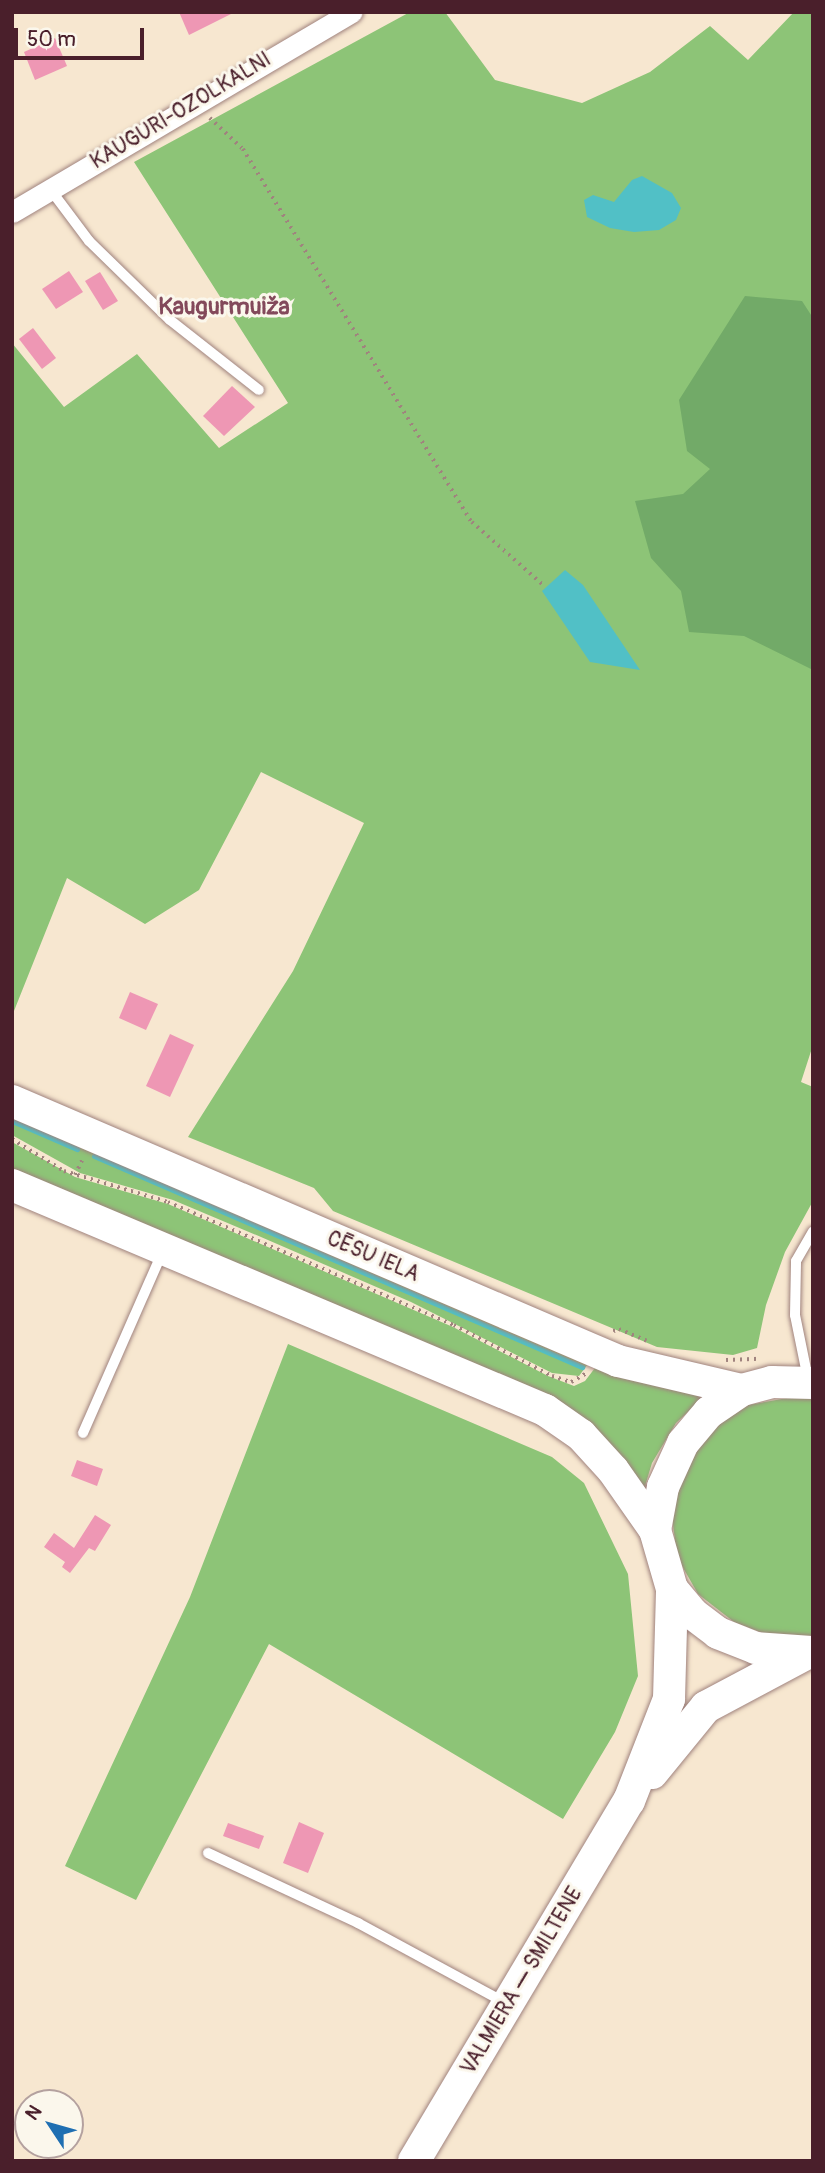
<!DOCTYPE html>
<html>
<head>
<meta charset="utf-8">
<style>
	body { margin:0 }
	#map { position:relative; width:825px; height:2173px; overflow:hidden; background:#f7e7d0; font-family:Pangolin,sans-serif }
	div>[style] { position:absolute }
	.green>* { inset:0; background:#8dc477 }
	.forest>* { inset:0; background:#72aa68 }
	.water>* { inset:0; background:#51c0c6 }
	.stream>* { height:5px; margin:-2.5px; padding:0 2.5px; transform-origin:2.5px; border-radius:2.5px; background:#51c0c6 }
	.building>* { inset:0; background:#ee97b4 }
	.path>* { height:3.5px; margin-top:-1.75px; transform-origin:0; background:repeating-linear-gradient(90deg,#a0837e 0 2px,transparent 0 7px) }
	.roads { filter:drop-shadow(0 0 2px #a0837e) drop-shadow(0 0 2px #a0837e) }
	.service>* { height:10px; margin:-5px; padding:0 5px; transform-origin:5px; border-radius:5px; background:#fff }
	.minor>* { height:21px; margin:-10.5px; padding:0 10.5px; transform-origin:10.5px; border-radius:10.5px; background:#fff }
	.primary>* { height:32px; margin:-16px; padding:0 16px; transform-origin:16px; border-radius:16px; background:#fff }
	span { translate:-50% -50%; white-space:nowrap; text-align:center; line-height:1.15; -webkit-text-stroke:6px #fbf7ec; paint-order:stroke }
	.street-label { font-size:21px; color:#4a1f2b }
	.quarter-label { font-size:24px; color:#83495b; font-weight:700 }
	.frame { position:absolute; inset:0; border:14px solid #4a1f2b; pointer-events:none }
	.north { position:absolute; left:14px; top:2089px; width:70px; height:70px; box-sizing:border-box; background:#fbf7ec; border:2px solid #b4a19f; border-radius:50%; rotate:306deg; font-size:19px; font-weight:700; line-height:28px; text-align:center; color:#4a1f2b }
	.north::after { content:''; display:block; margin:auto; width:24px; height:32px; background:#1f6fb2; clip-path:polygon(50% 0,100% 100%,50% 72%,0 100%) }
	.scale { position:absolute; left:14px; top:28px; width:130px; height:32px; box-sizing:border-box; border:4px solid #4a1f2b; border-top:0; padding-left:9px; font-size:21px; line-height:24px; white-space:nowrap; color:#4a1f2b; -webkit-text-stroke:5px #fbf7ec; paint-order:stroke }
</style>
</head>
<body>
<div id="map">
	<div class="green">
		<i style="clip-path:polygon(410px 12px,445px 12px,495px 80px,582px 103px,650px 72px,710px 26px,748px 60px,794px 12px,813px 12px,813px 1045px,801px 1082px,813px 1087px,813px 1201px,785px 1252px,766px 1305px,757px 1348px,733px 1355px,657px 1347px,333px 1211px,314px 1188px,188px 1137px,293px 971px,364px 823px,261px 772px,199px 890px,145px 924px,67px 878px,12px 1016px,12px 343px,64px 407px,137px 354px,219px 448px,288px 403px,134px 162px)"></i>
		<i style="clip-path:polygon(12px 1112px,590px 1361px,579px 1376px,552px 1373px,411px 1302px,261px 1237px,173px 1200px,80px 1173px,12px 1135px)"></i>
		<i style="clip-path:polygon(12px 1142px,75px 1177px,168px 1204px,453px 1327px,548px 1376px,574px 1386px,585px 1381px,598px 1364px,707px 1394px,676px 1423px,652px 1463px,642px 1496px,599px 1435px,12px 1172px)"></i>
		<i style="clip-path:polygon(288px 1344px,552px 1457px,584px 1483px,628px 1574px,638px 1676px,615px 1732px,563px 1819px,269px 1644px,136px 1900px,65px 1866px,190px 1597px)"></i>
		<i style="clip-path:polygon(804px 1395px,813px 1397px,813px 1638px,773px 1637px,734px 1622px,698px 1594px,677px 1557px,671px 1508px,685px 1464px,716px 1426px,748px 1405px)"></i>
	</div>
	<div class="forest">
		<i style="clip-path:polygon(745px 296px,802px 301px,813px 318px,813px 670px,744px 636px,689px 632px,681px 591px,651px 558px,635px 501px,683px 494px,710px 469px,687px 451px,679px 400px)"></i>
	</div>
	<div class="water">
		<i style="clip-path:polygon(642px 176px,672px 193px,681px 208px,676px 220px,659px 230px,634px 232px,610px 228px,587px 217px,584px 200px,593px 195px,614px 202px,632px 180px)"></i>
		<i style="clip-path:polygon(565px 570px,583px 585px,640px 670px,590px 662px,542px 591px)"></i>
	</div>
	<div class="stream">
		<i style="left:12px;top:1121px;width:71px;rotate:23.3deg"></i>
		<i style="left:94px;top:1156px;width:532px;rotate:23.38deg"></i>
	</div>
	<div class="building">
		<i style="clip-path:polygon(179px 12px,235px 12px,189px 35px)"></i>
		<i style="clip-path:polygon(55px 38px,67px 66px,35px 80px,24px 52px)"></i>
		<i style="clip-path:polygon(69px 271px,83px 292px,56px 309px,42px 289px)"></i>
		<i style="clip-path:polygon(100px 272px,118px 301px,103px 310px,85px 281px)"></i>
		<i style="clip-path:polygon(33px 328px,56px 358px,42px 369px,19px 339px)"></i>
		<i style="clip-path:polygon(232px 386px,255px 407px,224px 436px,203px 416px)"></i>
		<i style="clip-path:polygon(130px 992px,158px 1004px,146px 1030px,119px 1018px)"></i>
		<i style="clip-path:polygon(170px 1034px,194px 1045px,170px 1097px,146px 1086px)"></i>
		<i style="clip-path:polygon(77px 1460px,103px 1469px,97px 1486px,71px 1476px)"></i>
		<i style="clip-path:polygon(95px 1515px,111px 1525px,95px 1551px,89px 1548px,70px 1573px,62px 1567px,65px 1562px,44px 1547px,54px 1533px,74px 1548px)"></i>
		<i style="clip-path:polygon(299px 1822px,324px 1833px,308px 1873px,283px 1863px)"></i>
		<i style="clip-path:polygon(228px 1823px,264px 1836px,259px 1849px,223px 1836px)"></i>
	</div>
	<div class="path">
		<i style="left:210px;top:118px;width:45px;rotate:43.2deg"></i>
		<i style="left:243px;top:149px;width:438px;rotate:58.5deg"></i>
		<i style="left:472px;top:522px;width:94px;rotate:41.5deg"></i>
		<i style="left:12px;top:1139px;width:61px;rotate:31.6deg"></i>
		<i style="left:64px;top:1171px;width:109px;rotate:16.6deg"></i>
		<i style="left:168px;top:1202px;width:311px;rotate:23.3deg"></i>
		<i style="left:454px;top:1325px;width:110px;rotate:27.5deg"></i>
		<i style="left:552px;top:1376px;width:20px;rotate:18deg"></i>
		<i style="left:571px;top:1382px;width:20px;rotate:-30deg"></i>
		<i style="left:75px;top:1175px;width:19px;rotate:-65deg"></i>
		<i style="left:613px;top:1331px;width:6px;rotate:-18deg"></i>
		<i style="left:619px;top:1329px;width:30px;rotate:23deg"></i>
		<i style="left:726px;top:1360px;width:34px;rotate:-2deg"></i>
	</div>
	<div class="roads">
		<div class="service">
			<i style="left:50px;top:189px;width:65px;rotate:53.1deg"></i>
			<i style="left:89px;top:241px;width:113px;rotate:44.3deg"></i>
			<i style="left:170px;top:320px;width:113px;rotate:38.2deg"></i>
			<i style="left:808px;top:1379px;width:65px;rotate:-101.5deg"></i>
			<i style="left:795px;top:1315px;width:54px;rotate:-88.9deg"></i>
			<i style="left:796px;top:1261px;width:34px;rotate:-60deg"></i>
			<i style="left:83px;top:1433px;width:199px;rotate:-66.3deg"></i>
			<i style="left:208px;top:1853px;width:166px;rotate:25deg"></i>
			<i style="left:358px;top:1923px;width:168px;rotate:28.4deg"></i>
		</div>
		<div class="minor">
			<i style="left:12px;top:212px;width:394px;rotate:-30.5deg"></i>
		</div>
		<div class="primary">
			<i style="left:12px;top:1101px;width:659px;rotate:23.22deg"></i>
			<i style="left:618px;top:1361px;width:127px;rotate:13.2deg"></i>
			<i style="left:12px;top:1185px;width:579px;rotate:22.89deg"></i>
			<i style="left:545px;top:1410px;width:44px;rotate:34.8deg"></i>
			<i style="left:581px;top:1435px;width:47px;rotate:47.6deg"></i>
			<i style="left:613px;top:1470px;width:73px;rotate:55deg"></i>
			<i style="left:813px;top:1383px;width:41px;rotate:-178.6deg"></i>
			<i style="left:772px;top:1382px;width:31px;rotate:165deg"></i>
			<i style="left:742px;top:1390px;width:40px;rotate:146deg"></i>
			<i style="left:709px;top:1412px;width:40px;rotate:130deg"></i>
			<i style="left:683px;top:1443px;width:48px;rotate:114.4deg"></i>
			<i style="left:663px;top:1487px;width:44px;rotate:100.5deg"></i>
			<i style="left:655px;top:1530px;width:61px;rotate:73.9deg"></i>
			<i style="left:672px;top:1589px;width:33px;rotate:50deg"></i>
			<i style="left:693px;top:1614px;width:31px;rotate:37deg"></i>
			<i style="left:718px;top:1633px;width:41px;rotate:21.5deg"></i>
			<i style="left:756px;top:1648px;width:57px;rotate:4deg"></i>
			<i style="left:652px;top:1773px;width:85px;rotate:-50.7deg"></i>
			<i style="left:706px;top:1707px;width:111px;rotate:-28deg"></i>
			<i style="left:414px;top:2161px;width:419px;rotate:-59.2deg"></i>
			<i style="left:629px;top:1801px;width:110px;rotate:-68.6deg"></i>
			<i style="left:669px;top:1699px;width:110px;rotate:-88.4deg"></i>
		</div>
	</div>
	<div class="street-label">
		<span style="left:181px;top:111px;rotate:-31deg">KAUGURI-OZOLKALNI</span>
		<span style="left:373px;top:1257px;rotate:23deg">CĒSU IELA</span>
		<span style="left:522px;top:1981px;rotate:-59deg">VALMIERA — SMILTENE</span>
	</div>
	<div class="quarter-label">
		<span style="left:224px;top:307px">Kaugurmuiža</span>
	</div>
	<div class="frame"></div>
	<div class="north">N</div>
	<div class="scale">50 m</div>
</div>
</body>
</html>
